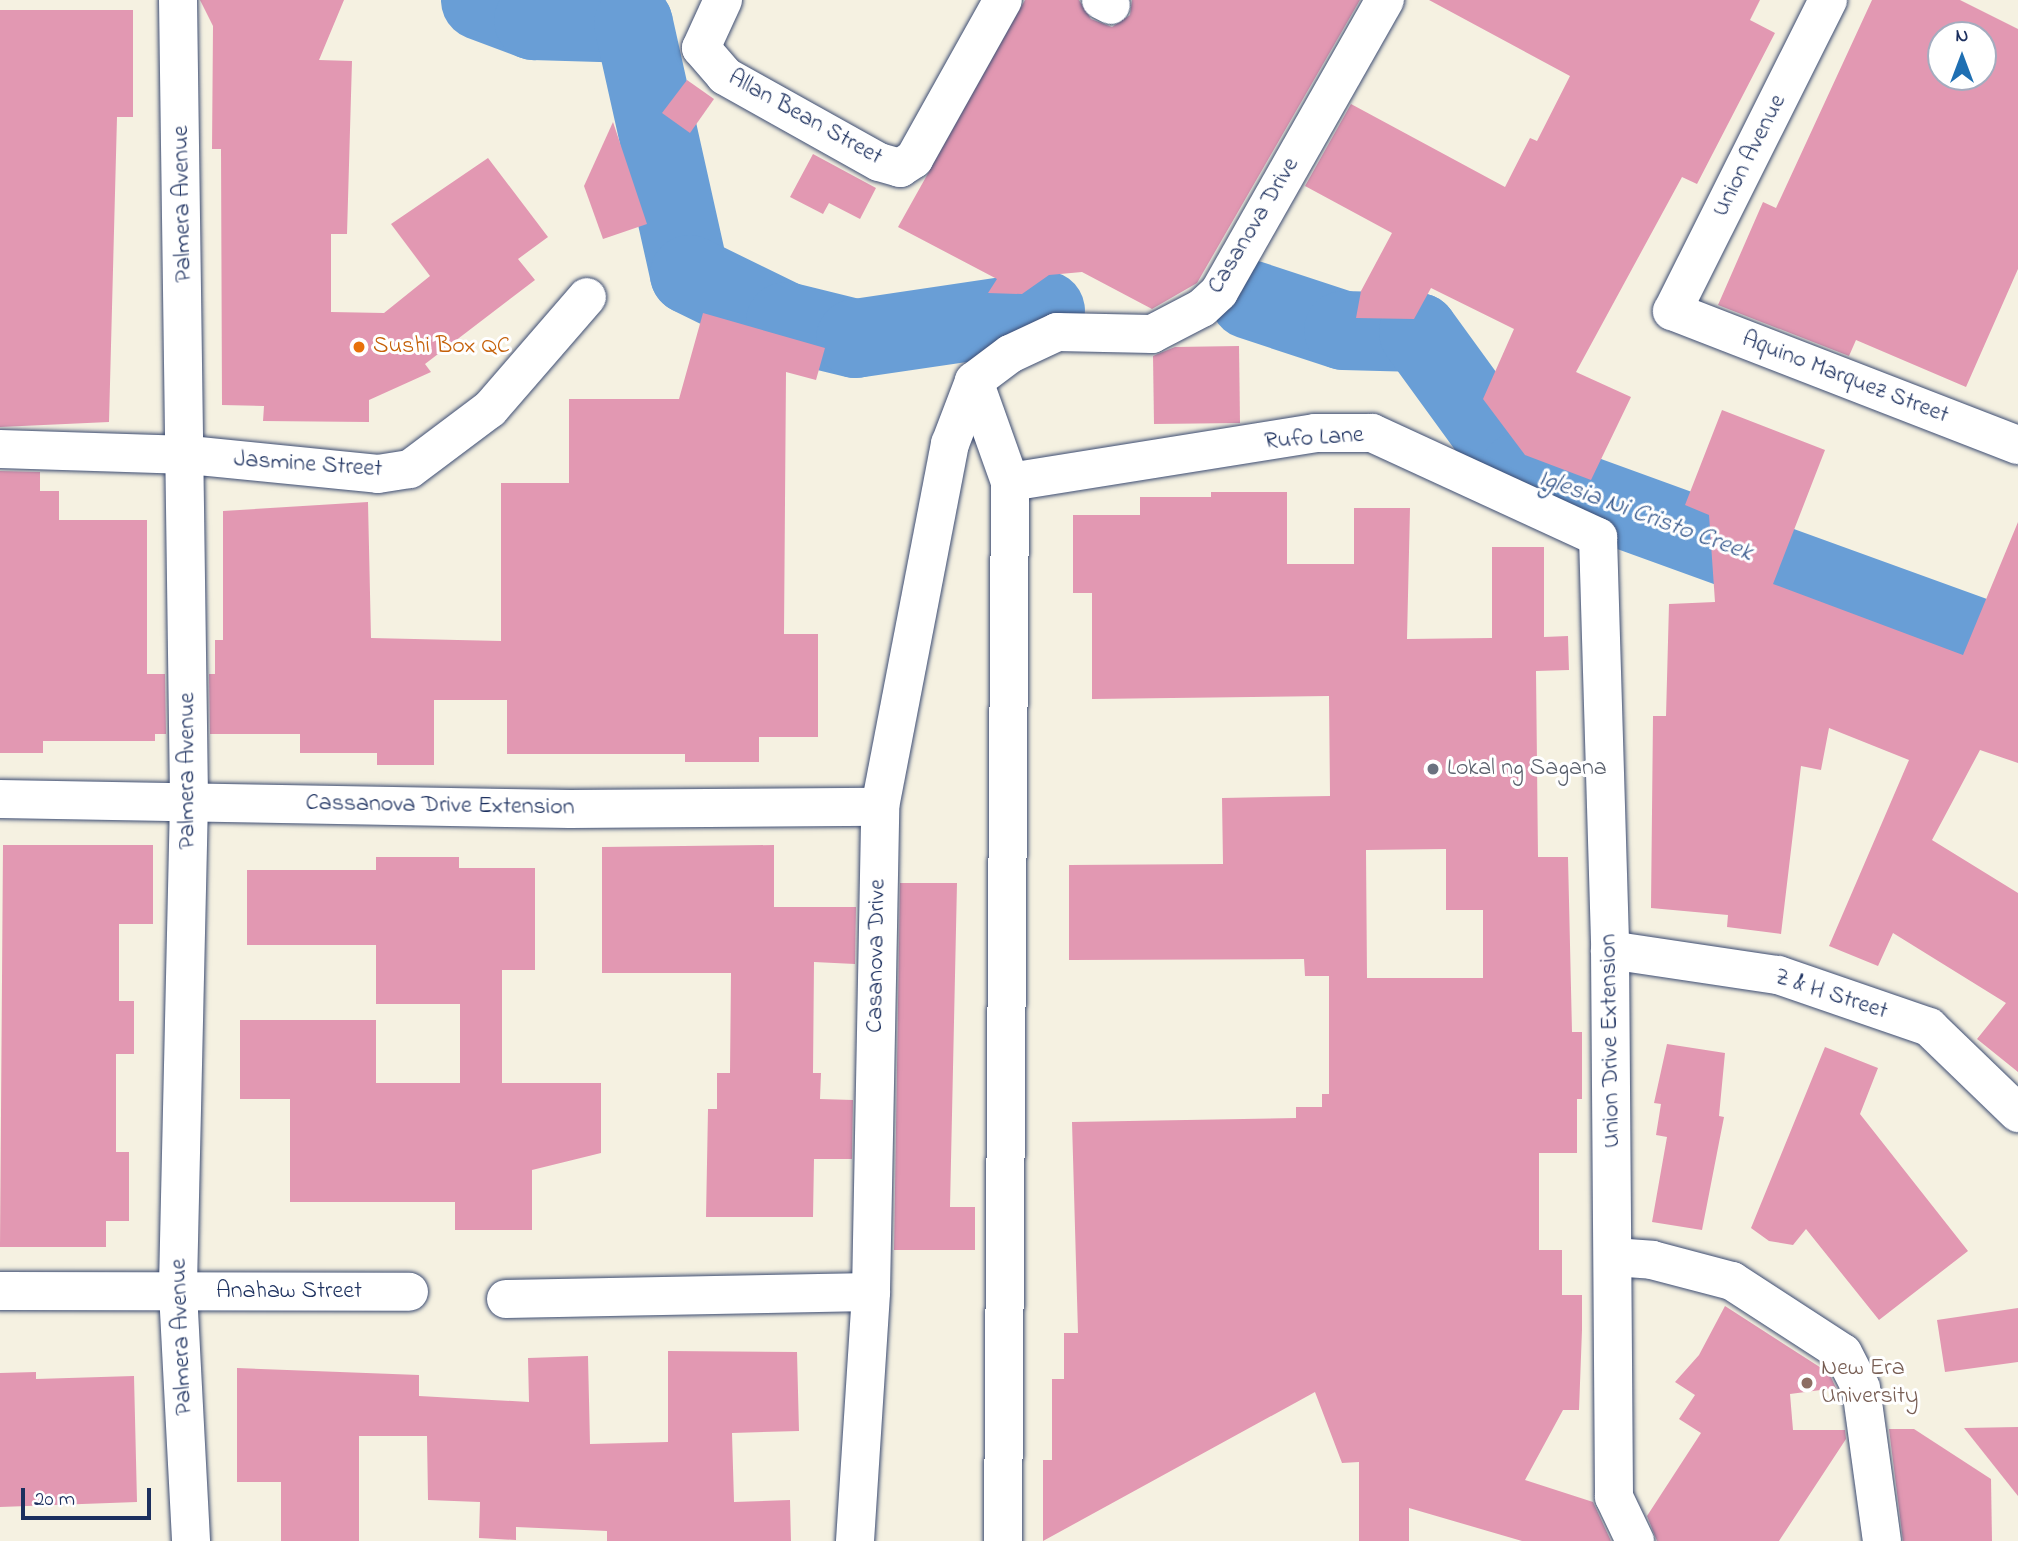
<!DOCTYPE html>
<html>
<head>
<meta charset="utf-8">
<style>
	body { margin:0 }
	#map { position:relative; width:2018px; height:1541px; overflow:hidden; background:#f5f1e1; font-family:"Indie Flower",sans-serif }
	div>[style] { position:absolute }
	.river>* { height:79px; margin:-39.5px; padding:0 39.5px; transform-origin:39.5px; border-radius:39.5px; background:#699ed6 }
	.building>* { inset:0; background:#e298b2 }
	.roads { filter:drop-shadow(0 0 2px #3c4c72) drop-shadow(0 0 2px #3c4c72) }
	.minor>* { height:38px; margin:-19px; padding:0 19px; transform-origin:19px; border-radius:19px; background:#fff }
	.dots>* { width:19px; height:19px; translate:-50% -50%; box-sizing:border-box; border:4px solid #fff; border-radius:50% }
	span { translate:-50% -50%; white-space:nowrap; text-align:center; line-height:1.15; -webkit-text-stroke:6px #fff; paint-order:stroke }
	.street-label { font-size:24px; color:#1b2f5e }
	.food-label { font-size:24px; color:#c56008 }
	.left { translate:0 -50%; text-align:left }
	.worship-label { font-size:24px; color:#5b616d }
	.education-label { font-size:24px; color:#785e54 }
	.water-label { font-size:26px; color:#3a5b8e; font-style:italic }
	.north { position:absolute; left:1927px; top:21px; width:70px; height:70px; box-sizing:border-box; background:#fff; border:2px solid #a4acbf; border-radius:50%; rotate:0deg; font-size:19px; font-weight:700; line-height:28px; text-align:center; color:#1b2f5e }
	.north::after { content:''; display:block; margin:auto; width:24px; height:32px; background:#1f6fb2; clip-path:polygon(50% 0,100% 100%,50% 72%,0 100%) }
	.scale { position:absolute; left:21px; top:1488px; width:130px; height:32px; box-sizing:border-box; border:4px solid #1b2f5e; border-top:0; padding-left:9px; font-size:21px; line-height:24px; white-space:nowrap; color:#1b2f5e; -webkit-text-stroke:5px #fff; paint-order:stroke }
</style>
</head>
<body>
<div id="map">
	<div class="river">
		<i style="left:480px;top:0;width:57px;rotate:20.7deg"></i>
		<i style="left:533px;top:20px;width:100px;rotate:1.7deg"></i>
		<i style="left:633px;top:23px;width:257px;rotate:77.4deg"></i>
		<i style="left:689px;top:274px;width:107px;rotate:26.1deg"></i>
		<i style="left:785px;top:321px;width:72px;rotate:13.7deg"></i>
		<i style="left:855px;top:338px;width:192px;rotate:-8.4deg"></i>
		<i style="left:1249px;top:299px;width:99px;rotate:18.3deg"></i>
		<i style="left:1343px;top:330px;width:75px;rotate:1.5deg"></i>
		<i style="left:1418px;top:332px;width:172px;rotate:54deg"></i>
		<i style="left:1519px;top:471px;width:531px;rotate:19.94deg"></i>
	</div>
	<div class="building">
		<i style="clip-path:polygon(200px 0,344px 0,319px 60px,352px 61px,347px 234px,331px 234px,331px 312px,384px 313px,430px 276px,391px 224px,488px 158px,548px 237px,518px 259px,535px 280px,425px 364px,431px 372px,369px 400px,369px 422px,263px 421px,264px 406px,222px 405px,221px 149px,212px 149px,213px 26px)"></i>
		<i style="clip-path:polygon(1025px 0,1079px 0,1091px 19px,1112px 27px,1130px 15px,1132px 0,1360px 0,1197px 283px,1152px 309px,1082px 272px,1049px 275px,1022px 294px,988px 293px,997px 279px,898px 227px)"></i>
		<i style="clip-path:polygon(1429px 0,1760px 0,1750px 20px,1775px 33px,1697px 184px,1682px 177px,1576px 372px,1631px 397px,1591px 480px,1525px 455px,1483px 399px,1514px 329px,1431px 288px,1414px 319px,1356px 318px,1361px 291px,1392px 233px,1305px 186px,1351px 104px,1505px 187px,1530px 138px,1537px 141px,1570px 76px)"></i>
		<i style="clip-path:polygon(evenodd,1872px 0,1960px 0,2018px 29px,2018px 269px,1966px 387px,1856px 340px,1849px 356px,1718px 305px,1763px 202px,1776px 208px,1872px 0,1941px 35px,1983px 35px,1983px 77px,1941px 77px,1941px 35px)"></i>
		<i style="clip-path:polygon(0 10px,133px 10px,133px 117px,117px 117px,109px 422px,0 427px)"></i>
		<i style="clip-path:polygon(687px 80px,714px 99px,690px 133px,662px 113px)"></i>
		<i style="clip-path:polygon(613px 122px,647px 224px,603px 239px,584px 186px)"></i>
		<i style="clip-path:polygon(813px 154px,876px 188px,860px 219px,829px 203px,823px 214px,790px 197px)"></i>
		<i style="clip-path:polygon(703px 313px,825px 348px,816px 380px,786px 372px,784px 634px,818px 634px,818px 737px,759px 737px,759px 762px,685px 762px,685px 754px,507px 754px,507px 700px,434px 700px,434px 765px,377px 765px,377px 753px,300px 753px,300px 734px,210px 734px,209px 674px,215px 674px,215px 640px,223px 640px,223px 511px,368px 502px,371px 638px,501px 641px,501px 483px,569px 483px,569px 399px,679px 399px)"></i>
		<i style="clip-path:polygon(1239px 346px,1240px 423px,1154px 424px,1153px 356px,1175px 347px)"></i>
		<i style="clip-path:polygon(1722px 410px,1825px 450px,1773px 584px,1963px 655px,2018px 522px,2018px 763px,1980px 750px,1932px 840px,2018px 893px,2018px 1072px,1977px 1039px,2006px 1003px,1893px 933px,1878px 966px,1829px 946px,1909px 760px,1829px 728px,1821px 770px,1801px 766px,1781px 934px,1727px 927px,1728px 915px,1651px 908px,1653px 716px,1666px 716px,1669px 604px,1715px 602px,1709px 515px,1685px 505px)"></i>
		<i style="clip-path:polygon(0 471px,40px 472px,40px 491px,59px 491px,59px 520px,147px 520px,147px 674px,165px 674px,166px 734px,155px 734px,155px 741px,43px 741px,43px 753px,0 753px)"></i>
		<i style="clip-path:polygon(evenodd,1211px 492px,1287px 492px,1287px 564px,1354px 564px,1354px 508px,1410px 508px,1407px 639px,1492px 638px,1492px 547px,1544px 547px,1544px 637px,1568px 636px,1569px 670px,1536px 671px,1538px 857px,1568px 857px,1572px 1032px,1582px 1032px,1582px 1099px,1577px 1099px,1577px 1153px,1539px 1153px,1539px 1250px,1562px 1250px,1562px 1295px,1582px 1295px,1582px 1330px,1579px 1410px,1563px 1410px,1525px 1480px,1593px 1502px,1611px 1541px,1522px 1541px,1409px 1508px,1409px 1541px,1359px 1541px,1359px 1462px,1342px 1463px,1315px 1392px,1043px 1541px,1043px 1460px,1052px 1460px,1052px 1379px,1064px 1379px,1064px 1333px,1078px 1333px,1072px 1122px,1296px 1118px,1296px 1107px,1322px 1107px,1322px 1094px,1329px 1094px,1329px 976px,1305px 976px,1304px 959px,1069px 960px,1069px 865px,1223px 864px,1222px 798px,1330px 796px,1329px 696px,1092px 699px,1092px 593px,1073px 593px,1073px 515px,1140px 515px,1140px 497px,1211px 497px,1211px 492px,1446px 849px,1446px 910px,1483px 910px,1483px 978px,1367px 978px,1366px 850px,1446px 849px)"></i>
		<i style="clip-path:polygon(3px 845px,153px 845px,153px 924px,119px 924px,119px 1001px,134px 1001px,134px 1054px,116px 1054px,116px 1152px,129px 1152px,129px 1221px,106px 1221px,106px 1247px,0 1247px)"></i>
		<i style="clip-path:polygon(774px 845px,774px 907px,856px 907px,855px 964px,814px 962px,813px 1073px,821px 1073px,820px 1099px,853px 1100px,852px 1159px,814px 1159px,813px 1217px,706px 1217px,708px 1109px,717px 1109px,717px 1073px,730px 1073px,731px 973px,602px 973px,602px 847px)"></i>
		<i style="clip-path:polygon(376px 857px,459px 857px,459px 868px,535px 868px,535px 970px,502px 970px,502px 1083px,601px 1083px,601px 1153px,532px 1170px,532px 1230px,455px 1230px,455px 1202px,290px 1202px,290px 1099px,240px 1099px,240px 1020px,376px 1020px,376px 1083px,460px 1083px,460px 1004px,376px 1004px,376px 945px,247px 945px,247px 870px,376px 870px)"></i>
		<i style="clip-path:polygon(900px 883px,957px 883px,950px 1207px,975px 1207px,975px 1250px,894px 1250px)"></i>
		<i style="clip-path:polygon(1667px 1044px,1725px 1053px,1719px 1116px,1724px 1117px,1702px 1230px,1652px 1222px,1667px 1137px,1656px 1135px,1661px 1104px,1654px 1103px)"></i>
		<i style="clip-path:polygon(1825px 1047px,1878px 1068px,1860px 1114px,1968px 1251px,1879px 1320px,1806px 1229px,1793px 1245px,1769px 1241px,1751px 1228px)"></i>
		<i style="clip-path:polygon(1725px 1306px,1829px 1373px,1836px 1388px,1790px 1394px,1793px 1430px,1845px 1430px,1846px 1439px,1779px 1541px,1657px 1541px,1647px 1516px,1701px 1433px,1679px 1419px,1695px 1395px,1675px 1382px,1699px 1355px)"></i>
		<i style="clip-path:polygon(2018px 1308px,2018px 1362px,1945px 1372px,1937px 1320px)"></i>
		<i style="clip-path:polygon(668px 1351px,797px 1352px,799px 1431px,732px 1433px,734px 1502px,790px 1500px,791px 1541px,607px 1541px,607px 1531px,516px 1527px,516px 1540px,479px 1538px,480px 1502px,428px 1500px,427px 1436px,359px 1436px,359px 1541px,281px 1541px,281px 1482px,237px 1482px,237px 1368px,419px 1375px,419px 1396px,529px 1402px,528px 1358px,588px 1356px,590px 1444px,668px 1442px)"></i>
		<i style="clip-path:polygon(36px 1372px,36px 1379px,134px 1376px,137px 1502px,0 1507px,0 1373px)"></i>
		<i style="clip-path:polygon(2018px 1427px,2018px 1496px,1964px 1428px)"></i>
		<i style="clip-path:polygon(1889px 1429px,1914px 1429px,1991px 1479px,1992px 1541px,1903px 1541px)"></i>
	</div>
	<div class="roads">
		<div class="minor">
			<i style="left:178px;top:0;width:801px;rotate:89.21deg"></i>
			<i style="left:189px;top:801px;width:491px;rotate:91.3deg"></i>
			<i style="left:178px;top:1292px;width:249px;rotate:87deg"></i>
			<i style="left:723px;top:0;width:53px;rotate:114.6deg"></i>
			<i style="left:701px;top:48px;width:37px;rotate:49deg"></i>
			<i style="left:725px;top:76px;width:176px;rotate:29.2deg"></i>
			<i style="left:879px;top:162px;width:22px;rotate:16deg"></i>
			<i style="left:900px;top:168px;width:17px;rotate:-33deg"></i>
			<i style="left:914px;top:159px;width:182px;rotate:-60.8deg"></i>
			<i style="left:1101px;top:0;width:11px;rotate:27deg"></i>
			<i style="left:1828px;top:0;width:348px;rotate:116.6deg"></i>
			<i style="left:1672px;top:311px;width:371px;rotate:21.2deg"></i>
			<i style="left:974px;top:381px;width:107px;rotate:70.4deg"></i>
			<i style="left:1010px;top:482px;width:1059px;rotate:90.38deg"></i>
			<i style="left:0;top:449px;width:189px;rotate:1.8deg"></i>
			<i style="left:189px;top:455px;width:190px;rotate:5.7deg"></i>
			<i style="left:378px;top:474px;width:32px;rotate:-9deg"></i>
			<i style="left:410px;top:469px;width:100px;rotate:-36.9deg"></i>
			<i style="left:490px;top:409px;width:148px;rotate:-49.1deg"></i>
			<i style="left:1010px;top:482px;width:309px;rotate:-9.1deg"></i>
			<i style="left:1315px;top:433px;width:57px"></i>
			<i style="left:1372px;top:433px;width:249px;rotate:24.7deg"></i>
			<i style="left:1598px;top:537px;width:413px;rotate:88.3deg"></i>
			<i style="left:1610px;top:950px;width:547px;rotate:89.58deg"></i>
			<i style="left:1614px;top:1497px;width:49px;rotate:64.5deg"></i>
			<i style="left:0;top:799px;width:570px;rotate:1.01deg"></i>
			<i style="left:570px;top:809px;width:310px;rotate:-0.4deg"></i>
			<i style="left:1610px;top:950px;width:170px;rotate:8.5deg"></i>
			<i style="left:1778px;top:975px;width:160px;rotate:19deg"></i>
			<i style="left:1929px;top:1027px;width:124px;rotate:44deg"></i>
			<i style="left:1613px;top:1257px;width:39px;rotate:4deg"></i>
			<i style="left:1652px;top:1260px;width:83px;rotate:14.7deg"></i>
			<i style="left:1732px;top:1281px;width:132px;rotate:33deg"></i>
			<i style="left:1843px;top:1353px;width:39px;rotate:63deg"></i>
			<i style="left:1861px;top:1388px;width:154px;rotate:82.2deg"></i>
			<i style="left:0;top:1291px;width:409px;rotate:0.1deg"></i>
			<i style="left:506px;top:1299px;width:365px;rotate:-1.1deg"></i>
			<i style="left:855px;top:1541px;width:250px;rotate:-86.3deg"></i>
			<i style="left:871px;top:1292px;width:485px;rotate:-88.9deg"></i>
			<i style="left:880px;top:807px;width:370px;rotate:-79.1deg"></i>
			<i style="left:950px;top:444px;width:67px;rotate:-69.1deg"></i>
			<i style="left:974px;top:381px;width:45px;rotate:-36.9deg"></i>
			<i style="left:1010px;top:354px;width:52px;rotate:-25.1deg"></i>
			<i style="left:1057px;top:332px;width:95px;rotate:1.2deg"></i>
			<i style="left:1152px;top:334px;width:56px;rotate:-27.5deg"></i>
			<i style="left:1202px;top:308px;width:23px;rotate:-43deg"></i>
			<i style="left:1219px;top:292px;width:336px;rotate:-60.4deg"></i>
		</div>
	</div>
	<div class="dots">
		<i style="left:359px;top:347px;background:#e8710a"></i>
		<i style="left:1433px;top:769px;background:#6b7280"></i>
		<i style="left:1807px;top:1383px;background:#8d6e63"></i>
	</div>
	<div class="street-label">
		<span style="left:805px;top:118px;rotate:29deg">Allan Bean Street</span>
		<span style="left:1750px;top:156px;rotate:-63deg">Union Avenue</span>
		<span style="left:183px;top:204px;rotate:-91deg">Palmera Avenue</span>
		<span style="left:1254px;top:226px;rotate:-59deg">Casanova Drive</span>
		<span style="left:1845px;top:378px;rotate:21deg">Aquino Marquez Street</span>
		<span style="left:1314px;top:439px;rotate:-4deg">Rufo Lane</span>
		<span style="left:308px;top:465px;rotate:4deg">Jasmine Street</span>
		<span style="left:188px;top:771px;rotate:-90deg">Palmera Avenue</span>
		<span style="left:440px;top:806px;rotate:1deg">Cassanova Drive Extension</span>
		<span style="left:877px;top:956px;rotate:-89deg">Casanova Drive</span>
		<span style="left:1831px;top:995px;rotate:18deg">Z &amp; H Street</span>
		<span style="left:1611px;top:1041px;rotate:-91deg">Union Drive Extension</span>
		<span style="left:289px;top:1292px">Anahaw Street</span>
		<span style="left:182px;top:1337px;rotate:-92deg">Palmera Avenue</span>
	</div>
	<div class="food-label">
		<span class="left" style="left:373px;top:347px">Sushi Box QC</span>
	</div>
	<div class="worship-label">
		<span class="left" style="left:1447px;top:769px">Lokal ng Sagana</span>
	</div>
	<div class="education-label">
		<span class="left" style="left:1821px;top:1383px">New Era<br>University</span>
	</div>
	<div class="water-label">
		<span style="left:1645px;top:517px;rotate:20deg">Iglesia Ni Cristo Creek</span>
	</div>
	<div class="north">N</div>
	<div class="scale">20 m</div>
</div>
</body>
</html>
